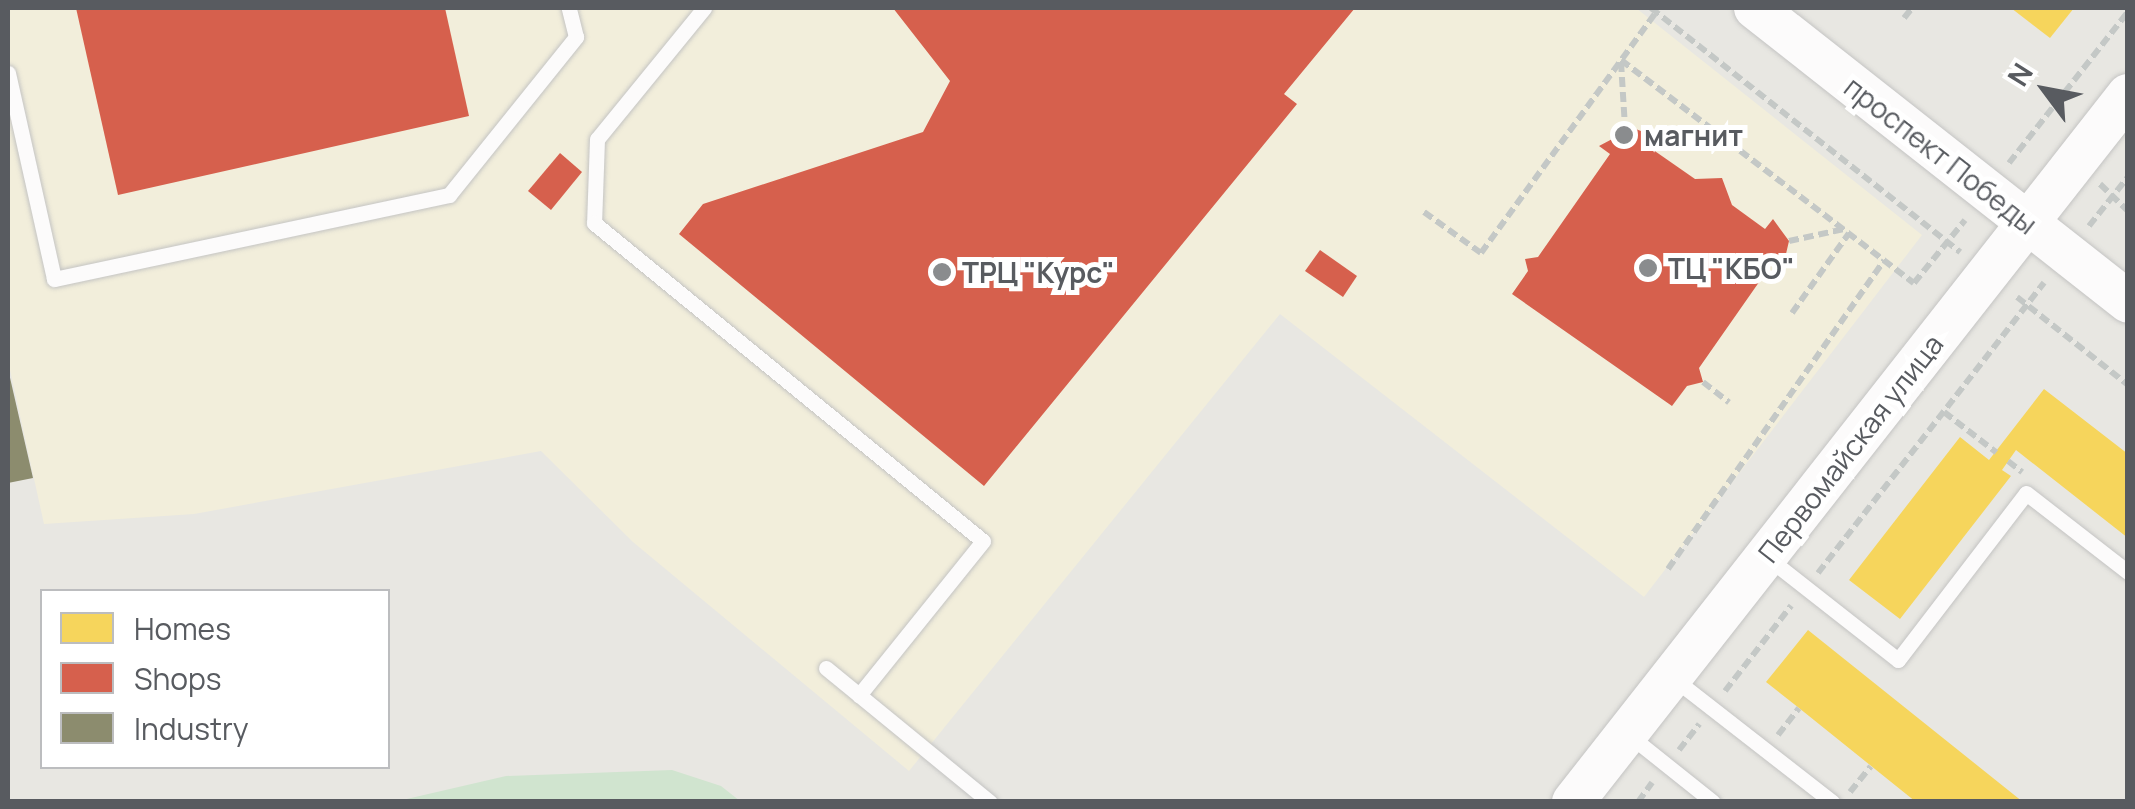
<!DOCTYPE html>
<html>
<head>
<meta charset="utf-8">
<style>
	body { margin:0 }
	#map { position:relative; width:2135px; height:809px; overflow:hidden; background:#e8e7e2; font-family:Manrope,sans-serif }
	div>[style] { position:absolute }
	.commercial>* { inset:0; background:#f2eedb }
	.green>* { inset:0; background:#d0e4cf }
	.homes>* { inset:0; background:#f6d55c }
	.shops>* { inset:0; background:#d6604d }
	.industry>* { inset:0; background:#8c8c6e }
	.path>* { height:6px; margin-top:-3px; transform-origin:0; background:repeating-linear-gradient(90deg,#c4c8c6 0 10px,transparent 0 15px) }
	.roads { filter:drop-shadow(0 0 2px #c4c4c3) drop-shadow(0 0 2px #c4c4c3) }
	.lane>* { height:15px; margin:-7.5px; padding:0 7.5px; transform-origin:7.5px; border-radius:7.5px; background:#fcfbfb }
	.secondary>* { height:42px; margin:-21px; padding:0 21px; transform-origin:21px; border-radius:21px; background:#fcfbfb }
	.dots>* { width:28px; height:28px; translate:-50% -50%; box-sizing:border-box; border:5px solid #fff; border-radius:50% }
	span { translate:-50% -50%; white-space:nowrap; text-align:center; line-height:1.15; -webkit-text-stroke:10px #fff; paint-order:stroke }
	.poi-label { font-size:28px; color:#585b60; font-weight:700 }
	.left { translate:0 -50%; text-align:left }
	.street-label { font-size:28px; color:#585b60 }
	.frame { position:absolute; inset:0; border:10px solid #585b60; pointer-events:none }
	.legend { position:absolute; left:40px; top:589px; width:350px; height:180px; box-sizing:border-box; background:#fff; border:2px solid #bcbdbf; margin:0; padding:12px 18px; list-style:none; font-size:30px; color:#585b60 }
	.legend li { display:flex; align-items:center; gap:20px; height:50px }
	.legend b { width:50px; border:2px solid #bcbdbf }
	.north { position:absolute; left:1995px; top:40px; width:100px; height:100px; -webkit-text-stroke:8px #fff; paint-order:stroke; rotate:302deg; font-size:28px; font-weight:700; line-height:40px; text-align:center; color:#585b60 }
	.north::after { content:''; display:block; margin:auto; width:35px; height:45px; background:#585b60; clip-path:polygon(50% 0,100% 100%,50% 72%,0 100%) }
</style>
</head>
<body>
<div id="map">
	<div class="commercial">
		<i style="clip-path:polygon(8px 8px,1636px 8px,1922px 235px,1644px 597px,1280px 314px,909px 771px,633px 542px,541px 451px,194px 514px,44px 524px,8px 361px)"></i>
	</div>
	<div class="green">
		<i style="clip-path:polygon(672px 770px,721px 786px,740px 801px,398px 801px,506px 776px)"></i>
	</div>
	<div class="homes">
		<i style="clip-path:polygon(2011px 8px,2074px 8px,2050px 38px)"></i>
		<i style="clip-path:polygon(2044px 389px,2128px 454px,2128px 538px,2016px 450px,2002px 470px,2011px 476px,1900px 619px,1849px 580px,1960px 437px,1989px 460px)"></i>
		<i style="clip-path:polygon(1808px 630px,2023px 802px,1916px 802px,1799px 708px,1766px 682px)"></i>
	</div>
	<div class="shops">
		<i style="clip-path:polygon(76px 8px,445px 8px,469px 116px,118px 195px)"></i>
		<i style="clip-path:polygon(893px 8px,1355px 8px,1284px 94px,1297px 104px,984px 486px,679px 234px,703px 204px,923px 132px,950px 81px)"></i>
		<i style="clip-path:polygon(1633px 128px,1657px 137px,1649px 147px,1695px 179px,1722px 178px,1732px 205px,1765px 229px,1773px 219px,1789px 241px,1782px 271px,1771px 265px,1699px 368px,1703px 382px,1687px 386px,1672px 406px,1512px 294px,1528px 271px,1525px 259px,1538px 257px,1610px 154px,1599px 146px)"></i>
		<i style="clip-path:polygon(560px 153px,582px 172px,551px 210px,528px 191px)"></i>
		<i style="clip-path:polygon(1320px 250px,1357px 276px,1343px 297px,1305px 271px)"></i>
	</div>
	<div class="industry">
		<i style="clip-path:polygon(8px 369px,33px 478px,8px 483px)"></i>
	</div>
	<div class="path">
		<i style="left:1651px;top:8px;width:394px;rotate:38.3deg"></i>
		<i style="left:1904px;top:18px;width:13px;rotate:-51deg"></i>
		<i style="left:1621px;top:60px;width:368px;rotate:37.3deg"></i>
		<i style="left:1914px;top:283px;width:81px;rotate:-51deg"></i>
		<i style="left:1621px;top:62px;width:66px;rotate:86.5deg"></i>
		<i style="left:2009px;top:163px;width:192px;rotate:-51.8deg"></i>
		<i style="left:2100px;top:184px;width:39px;rotate:44deg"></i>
		<i style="left:1424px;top:212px;width:70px;rotate:35.7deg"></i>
		<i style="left:1481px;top:253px;width:298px;rotate:-54deg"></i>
		<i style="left:2089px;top:226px;width:63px;rotate:-51.5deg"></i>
		<i style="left:1789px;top:241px;width:56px;rotate:-12.3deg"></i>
		<i style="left:2017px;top:297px;width:142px;rotate:38.4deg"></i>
		<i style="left:1792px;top:313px;width:98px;rotate:-54.5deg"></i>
		<i style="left:1703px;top:382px;width:33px;rotate:38deg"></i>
		<i style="left:1944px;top:412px;width:66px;rotate:37.6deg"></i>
		<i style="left:2008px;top:461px;width:18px;rotate:38deg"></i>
		<i style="left:1668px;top:569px;width:377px;rotate:-55deg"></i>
		<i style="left:1818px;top:573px;width:368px;rotate:-52.1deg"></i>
		<i style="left:1725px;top:691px;width:108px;rotate:-52.2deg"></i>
		<i style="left:1778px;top:735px;width:34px;rotate:-52deg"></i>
		<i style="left:1679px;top:750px;width:33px;rotate:-52deg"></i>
		<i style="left:1850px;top:792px;width:33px;rotate:-51deg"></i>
		<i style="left:1638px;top:802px;width:24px;rotate:-54deg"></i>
	</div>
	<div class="roads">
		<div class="lane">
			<i style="left:704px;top:8px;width:169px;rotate:129.2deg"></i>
			<i style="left:597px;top:139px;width:84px;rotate:92deg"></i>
			<i style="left:594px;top:223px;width:502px;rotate:39.27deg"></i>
			<i style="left:983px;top:541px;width:198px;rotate:128.8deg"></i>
			<i style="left:8px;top:73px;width:211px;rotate:77.4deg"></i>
			<i style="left:54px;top:279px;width:404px;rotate:-12deg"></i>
			<i style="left:449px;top:195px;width:203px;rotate:-51.2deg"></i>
			<i style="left:576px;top:37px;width:30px;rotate:-104deg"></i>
			<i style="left:1768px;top:558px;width:165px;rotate:38.1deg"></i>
			<i style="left:1898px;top:660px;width:210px;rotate:-52.5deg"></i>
			<i style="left:2026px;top:493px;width:129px;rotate:37.8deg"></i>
			<i style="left:826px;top:668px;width:212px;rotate:39.3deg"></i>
			<i style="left:1673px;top:678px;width:202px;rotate:37.9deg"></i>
			<i style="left:1629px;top:735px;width:107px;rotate:38.6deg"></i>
		</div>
		<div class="secondary">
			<i style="left:1755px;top:8px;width:475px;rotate:38.2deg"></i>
			<i style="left:1573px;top:802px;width:899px;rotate:-51.87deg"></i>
		</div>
	</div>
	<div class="dots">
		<i style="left:1624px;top:135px;background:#8a8c8e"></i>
		<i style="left:1648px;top:268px;background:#8a8c8e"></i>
		<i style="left:942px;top:272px;background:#8a8c8e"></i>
	</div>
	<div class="poi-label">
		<span class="left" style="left:1644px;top:135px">магнит</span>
		<span class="left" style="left:1668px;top:268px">ТЦ "КБО"</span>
		<span class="left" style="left:962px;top:272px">ТРЦ "Курс"</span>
	</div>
	<div class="street-label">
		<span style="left:1941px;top:155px;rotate:38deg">проспект Победы</span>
		<span style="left:1850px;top:448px;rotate:-52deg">Первомайская улица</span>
	</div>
	<div class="frame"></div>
	<ul class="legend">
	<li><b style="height:28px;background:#f6d55c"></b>Homes</li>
	<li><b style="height:28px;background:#d6604d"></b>Shops</li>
	<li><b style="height:28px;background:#8c8c6e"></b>Industry</li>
	</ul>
	<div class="north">N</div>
</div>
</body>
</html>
